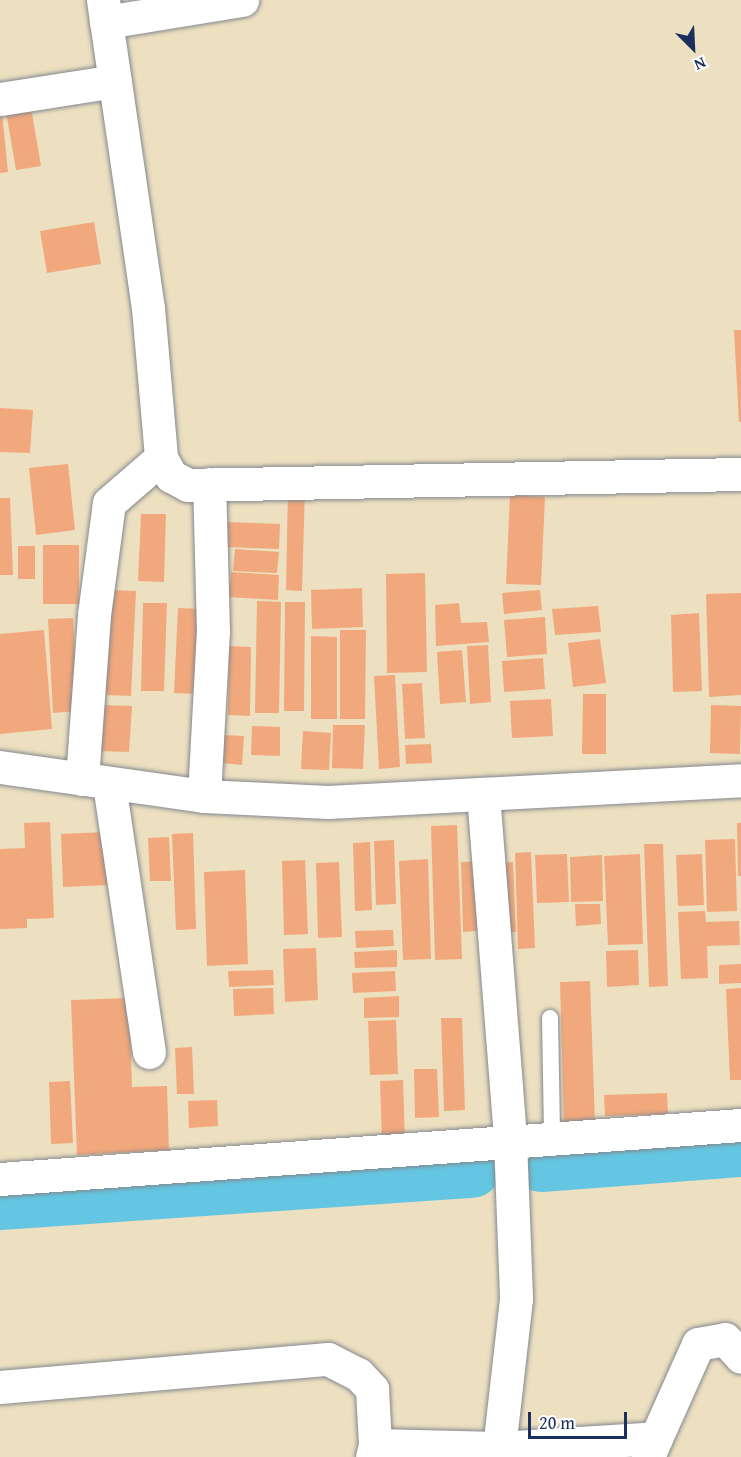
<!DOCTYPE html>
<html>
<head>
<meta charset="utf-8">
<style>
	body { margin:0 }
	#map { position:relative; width:741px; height:1457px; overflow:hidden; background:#ede0c0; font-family:"Gentium Book Plus",serif }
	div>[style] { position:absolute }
	.river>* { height:58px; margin:-29px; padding:0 29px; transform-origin:29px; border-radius:29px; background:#64c6e2 }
	.building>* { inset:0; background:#f1a87c }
	.roads { filter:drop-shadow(0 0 2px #84888f) drop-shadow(0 0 2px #84888f) }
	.lane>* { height:16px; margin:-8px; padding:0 8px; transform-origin:8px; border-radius:8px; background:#fff }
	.street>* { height:33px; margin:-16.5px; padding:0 16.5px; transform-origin:16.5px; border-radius:16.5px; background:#fff }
	.secondary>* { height:33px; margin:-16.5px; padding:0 16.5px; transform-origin:16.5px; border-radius:16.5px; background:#fff }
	span { translate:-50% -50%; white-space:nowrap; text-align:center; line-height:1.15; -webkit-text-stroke:6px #fff; paint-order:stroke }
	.north { position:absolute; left:663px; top:18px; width:60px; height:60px; -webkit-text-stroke:4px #fff; paint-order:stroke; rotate:156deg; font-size:16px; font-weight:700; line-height:24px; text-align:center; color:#1b2f5e }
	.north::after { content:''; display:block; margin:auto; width:21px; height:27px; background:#1b2f5e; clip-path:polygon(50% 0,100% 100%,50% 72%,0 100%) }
	.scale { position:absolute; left:528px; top:1412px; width:99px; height:27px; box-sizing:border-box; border:3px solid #1b2f5e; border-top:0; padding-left:8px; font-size:18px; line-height:21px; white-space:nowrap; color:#1b2f5e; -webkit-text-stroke:4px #fff; paint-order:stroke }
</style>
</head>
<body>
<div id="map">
	<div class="river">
		<i style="left:541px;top:1163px;width:201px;rotate:-4.3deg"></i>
		<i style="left:0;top:1201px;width:473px;rotate:-3.9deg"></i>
	</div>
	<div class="building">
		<i style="clip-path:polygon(29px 96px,41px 166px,16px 170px,4px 100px)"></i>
		<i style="clip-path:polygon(2px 113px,8px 172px,0 173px,0 114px)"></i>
		<i style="clip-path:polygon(94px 222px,101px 264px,47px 273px,40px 231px)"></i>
		<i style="clip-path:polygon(734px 330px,741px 330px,741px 422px,739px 422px)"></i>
		<i style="clip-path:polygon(0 408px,33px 410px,30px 453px,0 452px)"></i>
		<i style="clip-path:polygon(68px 464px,75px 530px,36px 535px,29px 468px)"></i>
		<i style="clip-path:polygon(288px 488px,305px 488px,302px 591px,286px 590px)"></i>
		<i style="clip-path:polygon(510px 495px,545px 497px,541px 585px,506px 584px)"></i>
		<i style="clip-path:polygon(0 498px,10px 498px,13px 575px,0 575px)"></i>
		<i style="clip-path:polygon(141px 514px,166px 514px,164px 582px,138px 581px)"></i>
		<i style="clip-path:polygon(226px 522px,280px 524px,279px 549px,225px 547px)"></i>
		<i style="clip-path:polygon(43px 545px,79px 545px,79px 604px,43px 604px)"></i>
		<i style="clip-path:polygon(18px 546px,35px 546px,35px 579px,18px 579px)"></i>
		<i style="clip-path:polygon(235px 549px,279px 552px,277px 573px,233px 571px)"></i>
		<i style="clip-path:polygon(231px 572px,279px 575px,278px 600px,229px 597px)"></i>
		<i style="clip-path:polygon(425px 573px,427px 672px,387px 673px,386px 574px)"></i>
		<i style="clip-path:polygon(362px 588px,363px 627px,312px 629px,311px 590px)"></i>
		<i style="clip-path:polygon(111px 590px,136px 591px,131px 696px,106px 695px)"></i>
		<i style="clip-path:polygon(540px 590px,542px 610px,504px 614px,502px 593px)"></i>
		<i style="clip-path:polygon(741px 593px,741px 695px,709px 697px,706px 594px)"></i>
		<i style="clip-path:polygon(257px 601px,281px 602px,279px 713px,255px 713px)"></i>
		<i style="clip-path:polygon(285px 602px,305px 602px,304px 711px,284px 711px)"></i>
		<i style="clip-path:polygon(143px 603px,167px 603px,164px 691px,141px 691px)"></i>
		<i style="clip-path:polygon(459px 603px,461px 623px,487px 622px,489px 642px,436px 646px,435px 605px)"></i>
		<i style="clip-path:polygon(598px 606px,601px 632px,555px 635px,552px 609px)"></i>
		<i style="clip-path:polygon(178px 608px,204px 609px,200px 694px,174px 693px)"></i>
		<i style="clip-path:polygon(699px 613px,702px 691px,673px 692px,671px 615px)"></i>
		<i style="clip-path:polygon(545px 617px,547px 654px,507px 657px,504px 620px)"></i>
		<i style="clip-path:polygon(73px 618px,78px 711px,53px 713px,48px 619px)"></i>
		<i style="clip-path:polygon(44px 630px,52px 729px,0 734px,0 634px)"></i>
		<i style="clip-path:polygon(340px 630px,366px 630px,365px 719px,340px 719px)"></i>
		<i style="clip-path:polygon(311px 636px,337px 637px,337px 719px,311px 719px)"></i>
		<i style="clip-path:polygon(600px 639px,606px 683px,573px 687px,568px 643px)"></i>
		<i style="clip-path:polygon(488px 645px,491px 702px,470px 704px,467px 646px)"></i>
		<i style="clip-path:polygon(229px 646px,251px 647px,250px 716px,228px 715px)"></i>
		<i style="clip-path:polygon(462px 650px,466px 702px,440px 704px,437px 652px)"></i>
		<i style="clip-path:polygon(543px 658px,545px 689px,504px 692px,502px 661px)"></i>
		<i style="clip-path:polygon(395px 675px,400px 767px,379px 769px,374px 676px)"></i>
		<i style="clip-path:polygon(422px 683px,425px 738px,405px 739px,402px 684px)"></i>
		<i style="clip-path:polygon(583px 694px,606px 694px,606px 754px,582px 754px)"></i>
		<i style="clip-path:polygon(551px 699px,553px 736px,512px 738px,510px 701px)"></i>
		<i style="clip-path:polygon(101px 705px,132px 706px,129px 752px,99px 751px)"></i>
		<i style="clip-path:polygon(711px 705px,741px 706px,740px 754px,710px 753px)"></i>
		<i style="clip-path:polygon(333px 725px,365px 725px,363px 769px,332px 768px)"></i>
		<i style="clip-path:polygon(252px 726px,280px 727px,280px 756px,251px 755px)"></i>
		<i style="clip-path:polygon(303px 731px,331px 733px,329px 770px,301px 769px)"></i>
		<i style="clip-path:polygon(224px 735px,244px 736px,242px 765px,222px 763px)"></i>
		<i style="clip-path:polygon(431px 744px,432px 763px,406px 764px,405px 745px)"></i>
		<i style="clip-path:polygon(50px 822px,54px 918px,27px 919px,27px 928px,0 929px,0 849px,25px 848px,24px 823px)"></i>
		<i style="clip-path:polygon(737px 823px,741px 823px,741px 876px,738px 876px)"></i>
		<i style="clip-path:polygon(457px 825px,462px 959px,435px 960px,431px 826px)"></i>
		<i style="clip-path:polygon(106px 832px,108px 885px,63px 887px,61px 834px)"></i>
		<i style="clip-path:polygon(193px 833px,196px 929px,176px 930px,172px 834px)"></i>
		<i style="clip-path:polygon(169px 837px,171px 881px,150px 881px,148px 838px)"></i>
		<i style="clip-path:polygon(735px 839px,737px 911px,707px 912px,705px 840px)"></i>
		<i style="clip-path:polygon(394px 840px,396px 904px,376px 905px,374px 841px)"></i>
		<i style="clip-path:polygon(370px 842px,372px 910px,355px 911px,353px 843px)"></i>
		<i style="clip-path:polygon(644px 844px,663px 844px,668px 986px,649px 987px)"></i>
		<i style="clip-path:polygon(531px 852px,535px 948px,518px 949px,515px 853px)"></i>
		<i style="clip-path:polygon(567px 854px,569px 902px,537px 903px,535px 855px)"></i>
		<i style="clip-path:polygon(640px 854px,643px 944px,608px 945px,604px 856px)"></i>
		<i style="clip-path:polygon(702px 854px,704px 905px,678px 906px,676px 855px)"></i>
		<i style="clip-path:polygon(602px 855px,603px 901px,571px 902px,570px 857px)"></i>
		<i style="clip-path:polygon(428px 859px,431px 959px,403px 960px,399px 861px)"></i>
		<i style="clip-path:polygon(305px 860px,308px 934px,284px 935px,282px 861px)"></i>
		<i style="clip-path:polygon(485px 861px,487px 930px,463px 932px,461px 862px)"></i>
		<i style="clip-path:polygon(339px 862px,342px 937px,318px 938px,316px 863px)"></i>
		<i style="clip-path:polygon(513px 862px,516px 932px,495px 933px,492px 863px)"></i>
		<i style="clip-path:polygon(245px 870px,248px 964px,207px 966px,204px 872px)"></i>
		<i style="clip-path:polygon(575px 904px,600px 904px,601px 924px,576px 926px)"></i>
		<i style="clip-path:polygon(705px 911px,706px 922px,739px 921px,740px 945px,707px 946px,708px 978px,681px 979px,678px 912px)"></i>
		<i style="clip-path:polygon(393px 930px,394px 946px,356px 948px,355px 931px)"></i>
		<i style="clip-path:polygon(316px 948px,318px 1000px,285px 1002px,283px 949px)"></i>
		<i style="clip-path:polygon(397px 950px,397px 967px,355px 968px,354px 952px)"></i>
		<i style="clip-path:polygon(638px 950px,639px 985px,607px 987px,606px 951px)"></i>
		<i style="clip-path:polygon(741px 964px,741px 983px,719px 984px,719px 965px)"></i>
		<i style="clip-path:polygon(273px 970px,274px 985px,229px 987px,228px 971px)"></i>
		<i style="clip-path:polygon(395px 971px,396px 991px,353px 993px,352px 973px)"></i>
		<i style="clip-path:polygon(590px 981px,595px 1123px,564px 1125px,560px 982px)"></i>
		<i style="clip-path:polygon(273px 988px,274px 1014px,234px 1016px,233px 989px)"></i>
		<i style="clip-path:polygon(741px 988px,741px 1080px,730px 1080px,726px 989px)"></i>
		<i style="clip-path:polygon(399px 996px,399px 1017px,364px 1018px,364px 998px)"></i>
		<i style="clip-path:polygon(129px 998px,132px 1087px,167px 1086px,169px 1150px,77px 1155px,71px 1000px)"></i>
		<i style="clip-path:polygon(441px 1018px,462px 1018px,465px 1110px,444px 1111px)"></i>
		<i style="clip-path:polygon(396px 1020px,398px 1074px,370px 1075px,368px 1021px)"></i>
		<i style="clip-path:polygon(192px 1047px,194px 1094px,177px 1094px,175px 1048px)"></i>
		<i style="clip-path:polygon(414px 1069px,437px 1069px,439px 1117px,415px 1118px)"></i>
		<i style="clip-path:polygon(403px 1080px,405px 1144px,382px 1145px,380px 1081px)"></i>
		<i style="clip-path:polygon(70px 1081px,73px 1143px,51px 1144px,49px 1082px)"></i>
		<i style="clip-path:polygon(667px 1093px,668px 1114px,605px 1116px,604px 1095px)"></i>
		<i style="clip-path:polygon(217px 1100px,218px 1126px,189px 1128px,188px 1101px)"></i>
	</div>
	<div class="roads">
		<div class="lane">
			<i style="left:550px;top:1018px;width:119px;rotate:89deg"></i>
		</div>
		<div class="street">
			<i style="left:103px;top:0;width:311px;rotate:81.7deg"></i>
			<i style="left:148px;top:308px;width:151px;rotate:85deg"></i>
			<i style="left:161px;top:458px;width:21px;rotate:61deg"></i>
			<i style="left:171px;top:476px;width:19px;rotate:28deg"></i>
			<i style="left:188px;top:485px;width:553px;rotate:-1.14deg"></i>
			<i style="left:106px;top:22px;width:138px;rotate:-9.2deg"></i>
			<i style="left:0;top:99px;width:116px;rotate:-8.9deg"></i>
			<i style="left:82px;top:779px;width:164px;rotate:-85.8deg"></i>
			<i style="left:94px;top:615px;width:113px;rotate:-82.4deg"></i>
			<i style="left:109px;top:503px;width:69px;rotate:-40.9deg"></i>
			<i style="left:109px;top:784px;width:271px;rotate:81.5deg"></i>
			<i style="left:483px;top:794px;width:347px;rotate:85.5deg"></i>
			<i style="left:510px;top:1140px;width:159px;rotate:87.8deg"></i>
			<i style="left:516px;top:1299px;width:159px;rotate:96.5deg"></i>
			<i style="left:204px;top:796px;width:164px;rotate:-86.9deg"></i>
			<i style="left:213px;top:632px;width:148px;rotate:-91.5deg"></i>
			<i style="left:0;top:1179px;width:743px;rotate:-4.17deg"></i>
			<i style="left:0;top:1387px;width:329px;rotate:-4.9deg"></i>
			<i style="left:328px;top:1359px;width:34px;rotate:27deg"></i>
			<i style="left:358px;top:1374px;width:21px;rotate:47deg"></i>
			<i style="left:372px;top:1389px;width:56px;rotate:86.9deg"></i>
			<i style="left:375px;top:1445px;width:12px;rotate:104deg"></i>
			<i style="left:656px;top:1438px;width:103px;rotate:-65.9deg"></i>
			<i style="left:698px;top:1344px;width:27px;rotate:-10deg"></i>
			<i style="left:725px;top:1339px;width:24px;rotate:48deg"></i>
			<i style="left:375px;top:1445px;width:124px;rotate:1.4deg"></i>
			<i style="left:499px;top:1448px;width:157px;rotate:-3.6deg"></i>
			<i style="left:656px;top:1438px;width:21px;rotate:113deg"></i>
		</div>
		<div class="secondary">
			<i style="left:0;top:767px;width:206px;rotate:8.1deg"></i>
			<i style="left:204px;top:796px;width:124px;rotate:2.8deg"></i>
			<i style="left:328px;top:802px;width:414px;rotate:-3deg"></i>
		</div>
	</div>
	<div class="north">N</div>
	<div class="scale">20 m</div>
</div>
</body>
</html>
